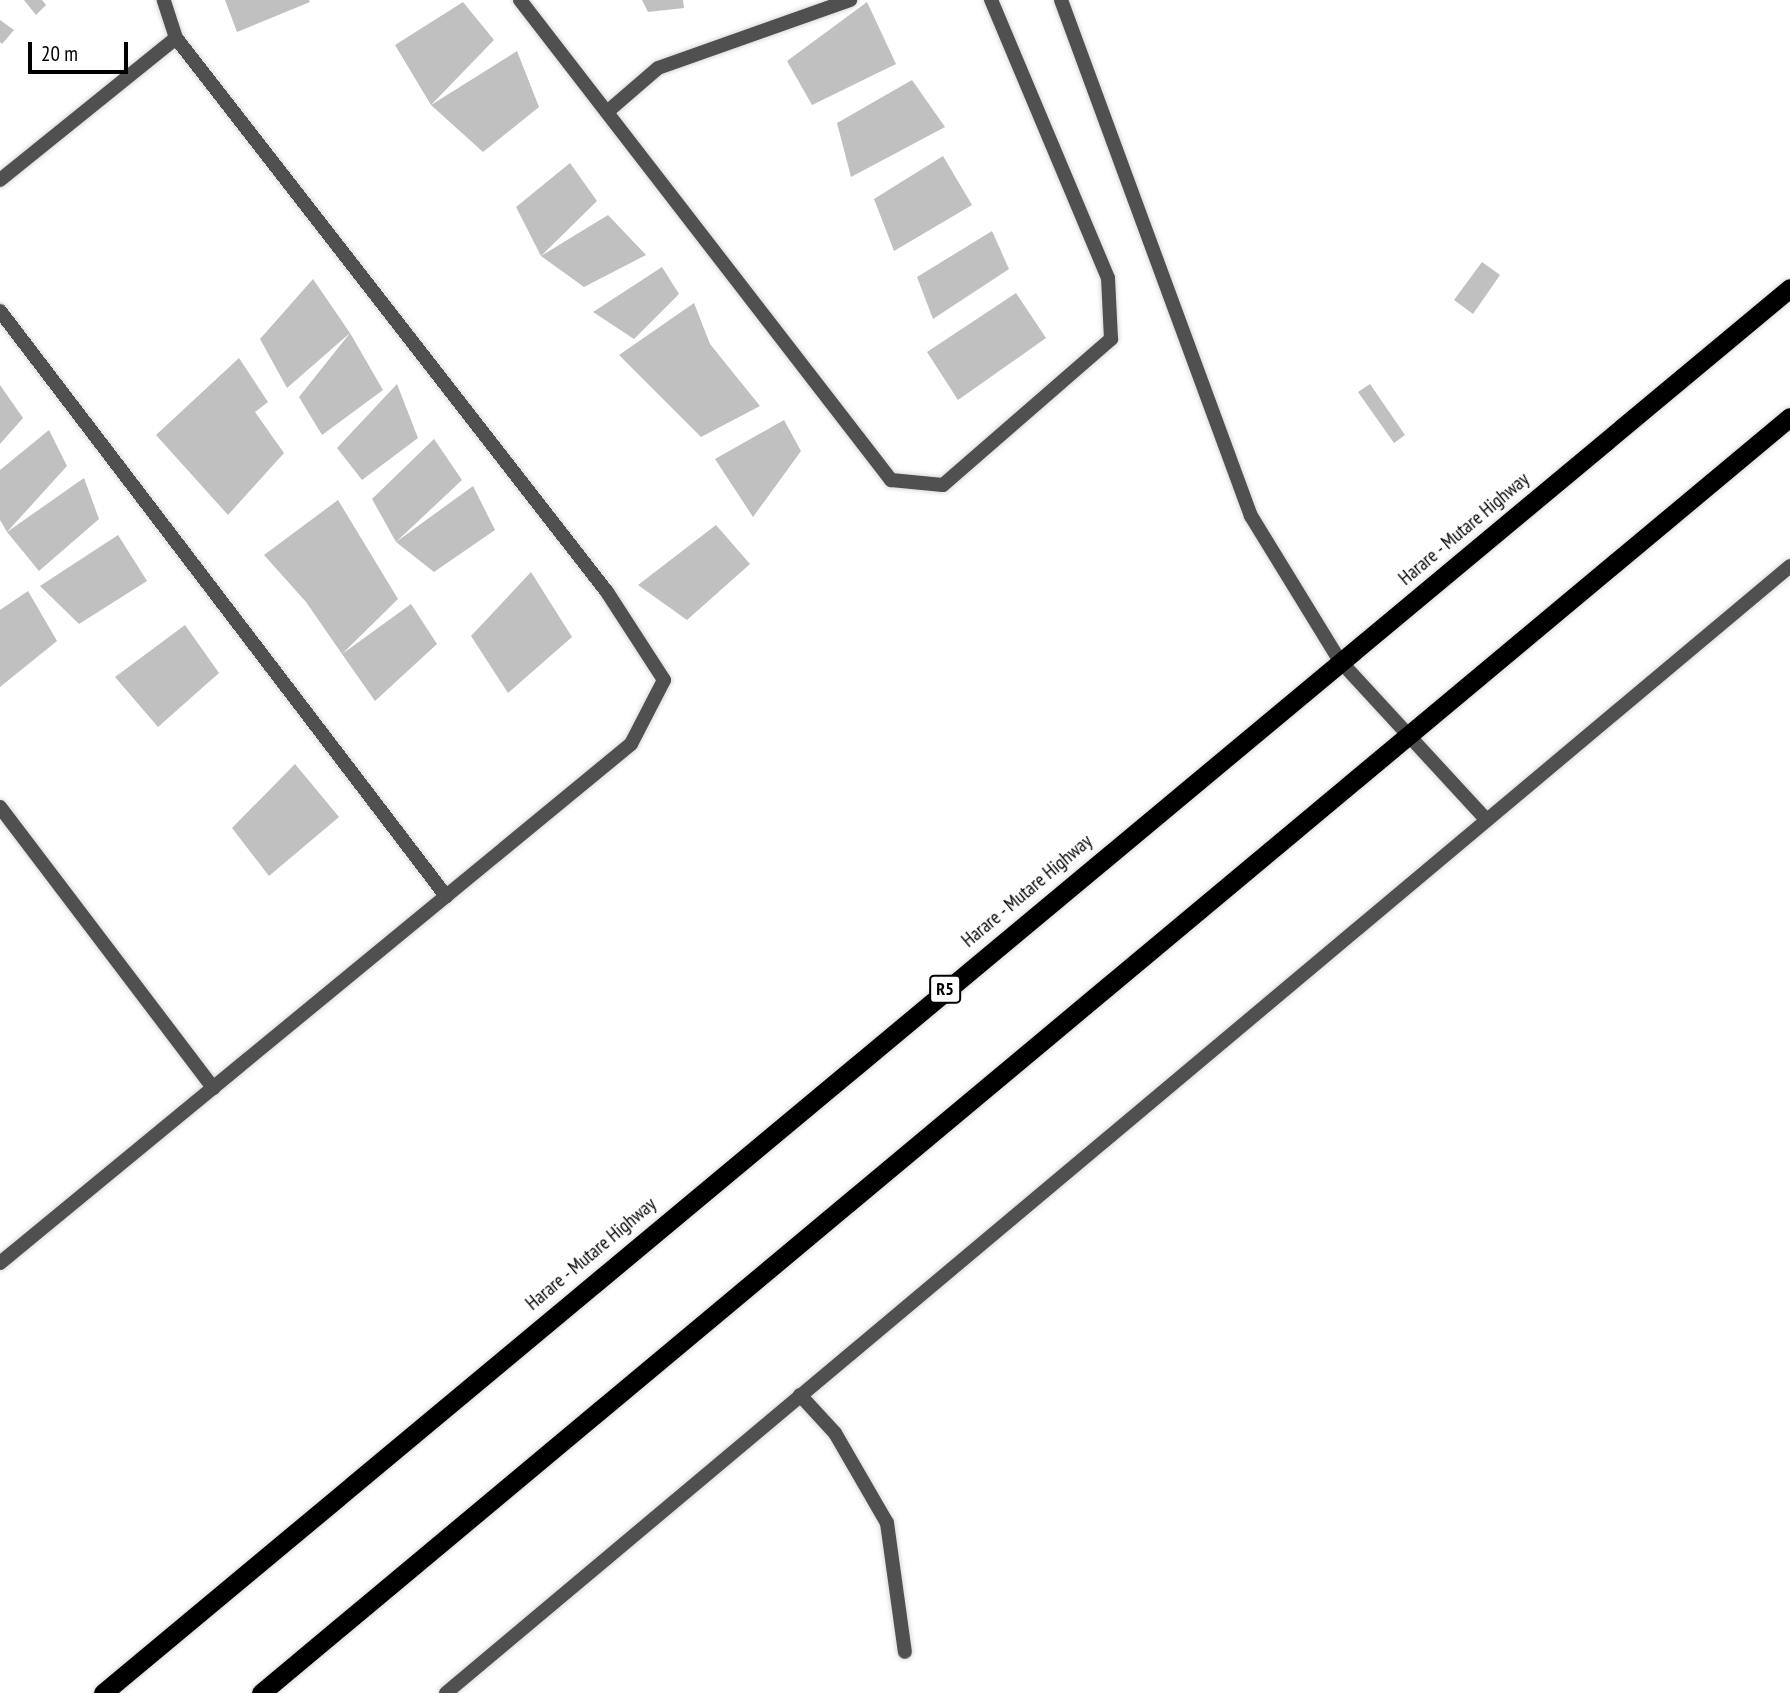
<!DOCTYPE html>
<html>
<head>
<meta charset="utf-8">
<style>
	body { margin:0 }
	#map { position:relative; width:1790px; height:1693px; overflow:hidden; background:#fff; font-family:"PT Sans Narrow",sans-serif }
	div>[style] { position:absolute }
	.building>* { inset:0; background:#c0c0c0 }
	.roads { filter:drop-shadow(0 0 2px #dbdbdb) drop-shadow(0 0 2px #dbdbdb) }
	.service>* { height:14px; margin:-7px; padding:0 7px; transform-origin:7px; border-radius:7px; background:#505050 }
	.minor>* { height:14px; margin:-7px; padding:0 7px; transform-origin:7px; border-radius:7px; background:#505050 }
	.trunk>* { height:19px; margin:-9.5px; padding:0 9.5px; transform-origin:9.5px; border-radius:9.5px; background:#000 }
	span { translate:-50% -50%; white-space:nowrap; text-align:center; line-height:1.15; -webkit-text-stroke:5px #fff; paint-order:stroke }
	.shield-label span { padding:2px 5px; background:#fff; border:2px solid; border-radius:5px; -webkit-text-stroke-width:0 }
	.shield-label { font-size:18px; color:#000; font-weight:700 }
	.street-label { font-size:19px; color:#000 }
	.scale { position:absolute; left:28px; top:42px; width:100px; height:32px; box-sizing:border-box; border:4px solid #000; border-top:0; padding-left:9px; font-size:21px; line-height:24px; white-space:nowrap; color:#000; -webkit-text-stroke:5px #fff; paint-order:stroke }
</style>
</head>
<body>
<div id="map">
	<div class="building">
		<i style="clip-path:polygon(24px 0,42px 0,46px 5px,36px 15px)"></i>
		<i style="clip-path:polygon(225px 0,309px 0,310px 2px,237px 32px)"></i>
		<i style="clip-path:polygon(642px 0,683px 0,684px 8px,648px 12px)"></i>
		<i style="clip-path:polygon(463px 2px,494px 40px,431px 105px,517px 51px,539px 107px,483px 152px,431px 105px,395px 45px)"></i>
		<i style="clip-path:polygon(867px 2px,896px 64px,812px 105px,787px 61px)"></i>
		<i style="clip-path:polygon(0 20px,14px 30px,2px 44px,0 42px)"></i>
		<i style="clip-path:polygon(912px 80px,945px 127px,851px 177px,837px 123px)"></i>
		<i style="clip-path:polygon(943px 156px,972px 205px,894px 251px,874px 199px)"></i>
		<i style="clip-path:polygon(570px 163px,597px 201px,541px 256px,608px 215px,646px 255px,584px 287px,541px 256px,516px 207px)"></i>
		<i style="clip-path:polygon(992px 231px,1009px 269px,933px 319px,917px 277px)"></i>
		<i style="clip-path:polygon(1482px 262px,1500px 275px,1473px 314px,1454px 300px)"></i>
		<i style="clip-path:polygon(662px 267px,679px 294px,634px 339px,593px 312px)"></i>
		<i style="clip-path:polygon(313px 279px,350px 333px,383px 390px,322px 435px,299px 397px,350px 333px,287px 388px,260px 339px)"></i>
		<i style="clip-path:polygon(1016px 293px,1046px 338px,958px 400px,927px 352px)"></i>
		<i style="clip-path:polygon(694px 303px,710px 344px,760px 406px,701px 437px,619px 355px)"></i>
		<i style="clip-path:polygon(239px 358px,268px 402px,255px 412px,284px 453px,228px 515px,156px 435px)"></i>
		<i style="clip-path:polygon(397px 384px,418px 438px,362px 480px,337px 448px)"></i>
		<i style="clip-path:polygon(1370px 384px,1405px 435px,1394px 443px,1358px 392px)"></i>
		<i style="clip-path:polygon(0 385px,23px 418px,0 444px)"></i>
		<i style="clip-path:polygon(784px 420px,801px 451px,753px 517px,715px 459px)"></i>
		<i style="clip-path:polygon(49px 430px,67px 466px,7px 532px,0 520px,0 470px)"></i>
		<i style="clip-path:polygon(434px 439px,462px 480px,396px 542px,372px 499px)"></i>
		<i style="clip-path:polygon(84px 478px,99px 519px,39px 571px,7px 532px)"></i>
		<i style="clip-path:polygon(473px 486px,495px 530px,434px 572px,396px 542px)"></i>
		<i style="clip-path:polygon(338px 500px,398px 599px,342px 654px,411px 604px,437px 644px,375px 701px,342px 654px,306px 602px,264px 555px)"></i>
		<i style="clip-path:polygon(716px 525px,750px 564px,687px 620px,638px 585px)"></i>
		<i style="clip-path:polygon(118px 535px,147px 581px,79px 624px,40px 586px)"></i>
		<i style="clip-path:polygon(531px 572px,572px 637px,508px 693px,471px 636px)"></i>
		<i style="clip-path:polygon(28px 591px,57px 641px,0 687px,0 610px)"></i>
		<i style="clip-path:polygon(185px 625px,219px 673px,158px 727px,115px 677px)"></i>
		<i style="clip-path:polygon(295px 764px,339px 817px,269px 876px,232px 828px)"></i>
	</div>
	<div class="roads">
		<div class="service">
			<i style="left:800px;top:1395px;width:52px;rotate:47.4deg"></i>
			<i style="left:835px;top:1433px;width:104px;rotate:60deg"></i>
			<i style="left:887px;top:1523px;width:130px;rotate:82.1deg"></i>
		</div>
		<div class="minor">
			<i style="left:520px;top:0;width:607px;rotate:52.3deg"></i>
			<i style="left:891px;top:480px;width:52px;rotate:5.5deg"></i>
			<i style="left:943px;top:485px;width:223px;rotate:-41deg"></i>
			<i style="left:1111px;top:339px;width:61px;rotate:-92.8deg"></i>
			<i style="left:1108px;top:278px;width:302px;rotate:-112.8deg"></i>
			<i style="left:1061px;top:0;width:550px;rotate:69.79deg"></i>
			<i style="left:1251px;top:516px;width:170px;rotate:58.5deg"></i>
			<i style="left:1340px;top:661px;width:215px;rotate:47.3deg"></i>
			<i style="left:607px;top:112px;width:67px;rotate:-40.8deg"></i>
			<i style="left:658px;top:68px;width:204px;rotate:-19.5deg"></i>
			<i style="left:0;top:180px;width:226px;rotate:-38.9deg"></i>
			<i style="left:0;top:311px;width:736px;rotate:52.68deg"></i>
			<i style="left:0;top:807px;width:353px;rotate:52.8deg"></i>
			<i style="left:0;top:1263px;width:817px;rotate:-39.44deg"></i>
			<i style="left:631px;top:744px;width:72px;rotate:-62.7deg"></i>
			<i style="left:664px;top:680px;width:105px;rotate:-122.9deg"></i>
			<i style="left:607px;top:592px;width:702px;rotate:-127.88deg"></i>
			<i style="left:176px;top:38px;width:40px;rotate:-108deg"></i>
			<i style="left:446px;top:1693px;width:1754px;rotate:-39.98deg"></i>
		</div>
		<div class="trunk">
			<i style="left:103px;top:1693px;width:2195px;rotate:-39.79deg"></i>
			<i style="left:261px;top:1693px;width:1991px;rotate:-39.85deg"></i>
		</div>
	</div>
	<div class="shield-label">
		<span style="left:945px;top:989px">R5</span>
	</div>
	<div class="street-label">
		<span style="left:1464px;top:529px;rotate:-40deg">Harare - Mutare Highway</span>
		<span style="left:1027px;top:891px;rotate:-40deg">Harare - Mutare Highway</span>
		<span style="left:591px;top:1254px;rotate:-40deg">Harare - Mutare Highway</span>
	</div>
	<div class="scale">20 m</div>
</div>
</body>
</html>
